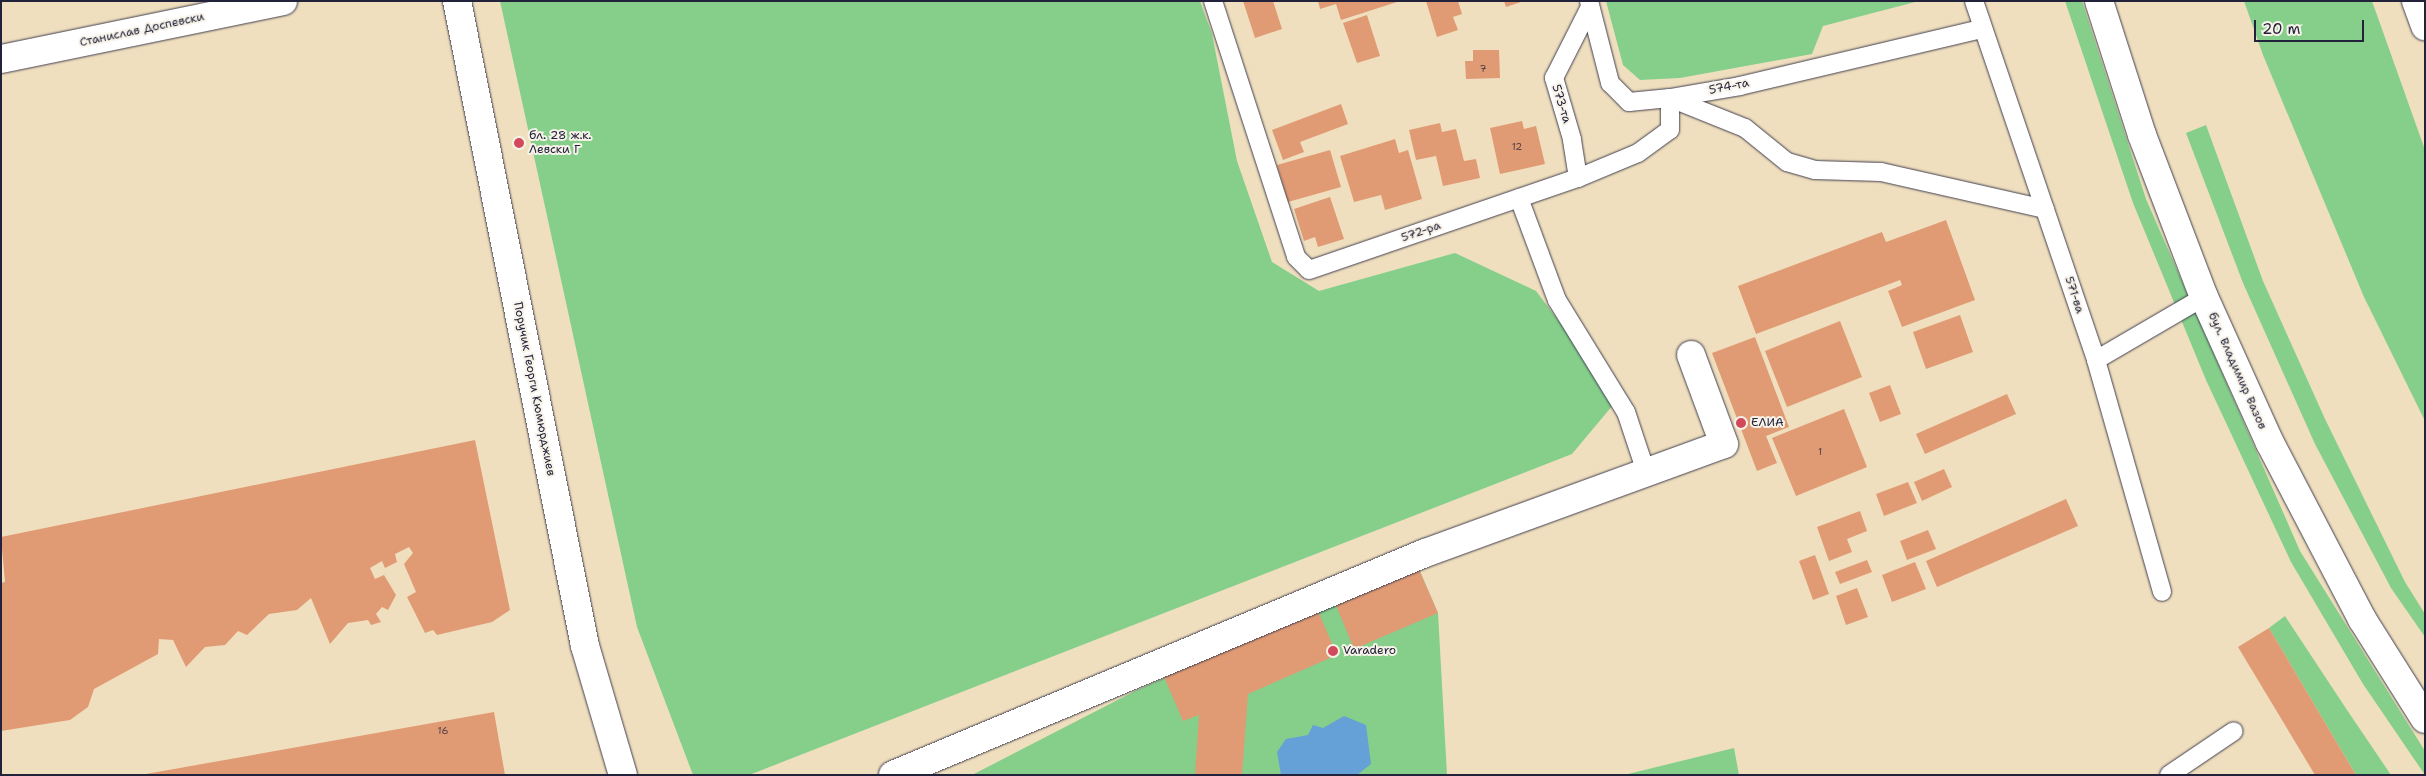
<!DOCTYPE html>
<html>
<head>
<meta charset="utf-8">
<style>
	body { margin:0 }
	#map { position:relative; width:2426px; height:776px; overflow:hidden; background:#efdfbe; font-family:"Shantell Sans",sans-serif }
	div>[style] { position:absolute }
	.green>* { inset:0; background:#85cf8b }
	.water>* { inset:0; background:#65a1d6 }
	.building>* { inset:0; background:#e19b74 }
	.roads { filter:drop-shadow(0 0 1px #413e4f) drop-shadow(0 0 1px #413e4f) }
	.service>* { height:18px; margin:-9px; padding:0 9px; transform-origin:9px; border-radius:9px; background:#fff }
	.minor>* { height:28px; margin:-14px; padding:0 14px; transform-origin:14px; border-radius:14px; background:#fff }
	.primary>* { height:28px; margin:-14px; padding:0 14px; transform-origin:14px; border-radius:14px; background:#fff }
	.dots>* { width:14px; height:14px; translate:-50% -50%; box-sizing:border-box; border:2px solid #f7f3e8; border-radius:50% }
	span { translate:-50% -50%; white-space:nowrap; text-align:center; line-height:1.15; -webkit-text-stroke:4px #f7f3e8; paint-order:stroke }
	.number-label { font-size:10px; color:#524049 }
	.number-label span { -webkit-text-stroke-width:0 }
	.street-label { font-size:12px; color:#22223b }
	.poi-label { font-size:12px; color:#22223b }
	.left { translate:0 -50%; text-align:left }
	.frame { position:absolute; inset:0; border:2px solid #22223b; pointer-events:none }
	.scale { position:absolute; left:2254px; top:20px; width:110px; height:22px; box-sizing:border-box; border:2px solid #22223b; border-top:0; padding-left:6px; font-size:15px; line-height:18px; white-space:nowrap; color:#22223b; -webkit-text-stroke:4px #f7f3e8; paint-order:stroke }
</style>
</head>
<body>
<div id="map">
	<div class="green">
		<i style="clip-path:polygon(500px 1px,1200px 1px,1212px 34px,1237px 161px,1272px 262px,1319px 291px,1455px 253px,1536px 291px,1618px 399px,1572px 454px,749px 775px,693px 775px,637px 627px)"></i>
		<i style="clip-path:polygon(1606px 1px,1919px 1px,1823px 26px,1812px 54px,1680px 78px,1640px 80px,1623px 65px)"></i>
		<i style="clip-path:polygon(2065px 1px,2082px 1px,2146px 199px,2300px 551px,2425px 751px,2425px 775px,2363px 684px,2291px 562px,2206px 380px,2133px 203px)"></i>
		<i style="clip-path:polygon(2244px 1px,2372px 1px,2425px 150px,2425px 421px,2364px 297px,2263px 55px)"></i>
		<i style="clip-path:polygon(2206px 125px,2263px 281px,2325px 419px,2405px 582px,2425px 614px,2425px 637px,2391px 588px,2315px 444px,2243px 283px,2186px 133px)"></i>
		<i style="clip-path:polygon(1418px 567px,1438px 613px,1447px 775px,972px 775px,1137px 690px)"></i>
		<i style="clip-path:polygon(2285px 616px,2347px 710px,2391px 775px,2356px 775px,2269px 628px)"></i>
		<i style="clip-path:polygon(1734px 748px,1739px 775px,1624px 775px)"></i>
	</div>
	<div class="water">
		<i style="clip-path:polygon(1344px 716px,1366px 725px,1371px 764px,1357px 775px,1281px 775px,1277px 752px,1286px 739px,1308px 735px,1313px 725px,1323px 728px)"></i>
	</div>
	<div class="building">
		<i style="clip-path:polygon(1243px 1px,1273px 1px,1282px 29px,1255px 38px)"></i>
		<i style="clip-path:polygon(1318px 1px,1397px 1px,1397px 2px,1341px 20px,1336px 4px,1320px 9px)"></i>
		<i style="clip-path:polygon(1426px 1px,1458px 1px,1462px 14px,1453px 17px,1458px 30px,1437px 37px)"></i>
		<i style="clip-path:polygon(1504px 1px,1521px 1px,1521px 2px,1506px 7px)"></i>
		<i style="clip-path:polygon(1367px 15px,1380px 56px,1357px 63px,1343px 23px)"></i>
		<i style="clip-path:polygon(1473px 50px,1499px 50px,1500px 78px,1466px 79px,1465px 61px,1473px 61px)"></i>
		<i style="clip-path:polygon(1341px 104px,1348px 124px,1300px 142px,1304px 152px,1283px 160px,1272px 130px)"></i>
		<i style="clip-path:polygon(1522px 121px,1524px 129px,1536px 126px,1545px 164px,1500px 174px,1490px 128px)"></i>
		<i style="clip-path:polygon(1440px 123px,1442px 132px,1456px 129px,1464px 161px,1476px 159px,1480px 178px,1443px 186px,1436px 156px,1416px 160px,1409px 130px)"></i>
		<i style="clip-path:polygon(1395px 139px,1399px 153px,1408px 150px,1422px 199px,1385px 210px,1381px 195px,1354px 202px,1340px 156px)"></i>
		<i style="clip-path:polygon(1330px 150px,1341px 187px,1288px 202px,1277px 165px)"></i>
		<i style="clip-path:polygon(1330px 197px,1344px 239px,1318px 247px,1315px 237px,1304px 241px,1294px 209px)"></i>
		<i style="clip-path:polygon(1946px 220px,1975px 300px,1902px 327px,1888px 291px,1902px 285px,1900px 280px,1756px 334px,1738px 286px,1882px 232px,1886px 242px)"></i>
		<i style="clip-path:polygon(1960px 315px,1973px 352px,1926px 369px,1913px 332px)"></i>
		<i style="clip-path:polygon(1840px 321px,1862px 377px,1787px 407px,1765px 351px)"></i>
		<i style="clip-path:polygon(1755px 337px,1789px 427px,1766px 436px,1777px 463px,1757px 471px,1712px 353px)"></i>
		<i style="clip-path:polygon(1890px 385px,1901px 414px,1880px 422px,1869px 393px)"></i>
		<i style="clip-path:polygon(2007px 394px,2016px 414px,1925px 454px,1916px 434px)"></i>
		<i style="clip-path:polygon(1844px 409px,1867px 467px,1796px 496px,1772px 438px)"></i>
		<i style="clip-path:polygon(475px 440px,510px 610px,492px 622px,437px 635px,433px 630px,425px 633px,407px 597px,416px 592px,404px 564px,413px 553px,409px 547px,395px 554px,397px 562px,385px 568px,382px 561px,370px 568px,375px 579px,384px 575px,396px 595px,388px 610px,382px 607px,376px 614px,381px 622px,371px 625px,368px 620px,348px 623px,330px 644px,311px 598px,297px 610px,269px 614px,247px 635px,238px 631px,225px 645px,205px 647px,186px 667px,173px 640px,159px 639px,158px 654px,94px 689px,88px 707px,70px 720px,1px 731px,1px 583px,5px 582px,1px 537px)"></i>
		<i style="clip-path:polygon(1944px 469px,1952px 487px,1922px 501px,1914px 482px)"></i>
		<i style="clip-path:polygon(1908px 482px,1917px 503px,1884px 516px,1876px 494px)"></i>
		<i style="clip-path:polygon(2066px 499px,2078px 526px,1937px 587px,1926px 561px)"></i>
		<i style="clip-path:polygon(1860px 511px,1867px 531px,1847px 539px,1852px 552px,1829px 561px,1817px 527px)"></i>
		<i style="clip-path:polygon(1928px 530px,1936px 549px,1907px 560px,1900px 541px)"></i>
		<i style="clip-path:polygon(1815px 555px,1829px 594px,1813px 600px,1799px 561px)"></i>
		<i style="clip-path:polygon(1867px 560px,1872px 572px,1840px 584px,1835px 572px)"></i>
		<i style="clip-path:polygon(1915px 562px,1926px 589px,1892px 602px,1882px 575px)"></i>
		<i style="clip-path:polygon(1418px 567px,1438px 613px,1354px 649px,1335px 603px)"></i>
		<i style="clip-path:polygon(1857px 588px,1868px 617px,1846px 625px,1836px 596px)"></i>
		<i style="clip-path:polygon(1318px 611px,1337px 655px,1248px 694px,1242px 775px,1195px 775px,1199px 715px,1183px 721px,1164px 677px)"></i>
		<i style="clip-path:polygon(2269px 628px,2356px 775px,2315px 775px,2238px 647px)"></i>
		<i style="clip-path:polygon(494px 712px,505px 775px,146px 775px,146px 774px)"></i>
	</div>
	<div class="roads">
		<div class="service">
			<i style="left:1213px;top:1px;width:269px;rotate:72deg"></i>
			<i style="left:1296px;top:257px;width:18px;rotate:45deg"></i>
			<i style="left:1309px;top:270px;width:284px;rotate:-18.9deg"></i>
			<i style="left:1578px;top:178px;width:65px;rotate:-22.6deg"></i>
			<i style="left:1638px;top:153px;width:39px;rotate:-36deg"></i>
			<i style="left:1670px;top:130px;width:32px;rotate:-90deg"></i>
			<i style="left:1670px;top:98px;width:71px;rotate:-9.7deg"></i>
			<i style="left:1740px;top:86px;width:248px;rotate:-13.3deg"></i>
			<i style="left:1589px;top:1px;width:85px;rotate:75.6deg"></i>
			<i style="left:1610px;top:83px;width:27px;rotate:45deg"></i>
			<i style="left:1629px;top:102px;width:41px;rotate:-5.6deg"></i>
			<i style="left:1670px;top:98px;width:81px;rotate:21.8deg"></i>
			<i style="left:1745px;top:128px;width:54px;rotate:39deg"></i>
			<i style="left:1787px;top:162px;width:29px;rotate:16deg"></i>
			<i style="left:1815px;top:170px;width:66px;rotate:1.7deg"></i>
			<i style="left:1881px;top:172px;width:168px;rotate:12.7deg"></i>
			<i style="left:1974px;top:1px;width:379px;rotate:71.2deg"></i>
			<i style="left:2096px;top:360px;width:241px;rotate:74.1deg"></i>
			<i style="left:1578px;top:178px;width:39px;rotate:-99deg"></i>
			<i style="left:1572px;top:139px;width:64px;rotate:-106.4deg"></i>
			<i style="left:1554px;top:78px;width:80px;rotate:-63.1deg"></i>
			<i style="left:1519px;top:198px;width:109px;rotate:69.6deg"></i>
			<i style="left:1557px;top:300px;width:132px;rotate:58.4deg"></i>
			<i style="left:1626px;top:412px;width:63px;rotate:71.6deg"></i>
			<i style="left:2096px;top:360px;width:125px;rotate:-30.3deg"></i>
			<i style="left:2169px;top:775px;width:78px;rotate:-34.1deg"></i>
		</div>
		<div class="minor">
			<i style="left:457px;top:1px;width:658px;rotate:78.78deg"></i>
			<i style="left:585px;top:646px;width:134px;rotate:73.6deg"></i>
			<i style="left:2416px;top:1px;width:27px;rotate:70deg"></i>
			<i style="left:1px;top:59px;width:288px;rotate:-11.6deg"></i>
			<i style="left:893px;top:775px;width:576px;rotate:-22.65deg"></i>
			<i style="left:1425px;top:553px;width:318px;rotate:-20deg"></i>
			<i style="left:1724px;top:444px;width:95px;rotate:-110.3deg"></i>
		</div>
		<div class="primary">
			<i style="left:2099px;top:1px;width:141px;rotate:72.2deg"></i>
			<i style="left:2142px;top:135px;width:173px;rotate:69.1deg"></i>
			<i style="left:2204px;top:297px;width:160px;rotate:65.7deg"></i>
			<i style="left:2270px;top:443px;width:199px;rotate:62.4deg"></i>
			<i style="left:2362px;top:619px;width:118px;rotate:57.8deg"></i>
		</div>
	</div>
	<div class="dots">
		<i style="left:519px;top:143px;background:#d1495b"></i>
		<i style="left:1741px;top:423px;background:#d1495b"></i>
		<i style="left:1333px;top:651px;background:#d1495b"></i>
	</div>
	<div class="number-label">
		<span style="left:1483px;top:69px">7</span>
		<span style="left:1517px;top:147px">12</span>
		<span style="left:1820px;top:452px">1</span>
		<span style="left:443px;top:731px">16</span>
	</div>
	<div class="street-label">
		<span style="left:142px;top:30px;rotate:-12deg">Станислав Доспевски</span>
		<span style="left:1729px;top:87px;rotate:-11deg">574-та</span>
		<span style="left:1561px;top:104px;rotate:73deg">573-та</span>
		<span style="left:1421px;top:232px;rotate:-19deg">572-ра</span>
		<span style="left:2074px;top:295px;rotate:72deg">571-ва</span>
		<span style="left:2237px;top:371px;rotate:66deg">бул. Владимир Вазов</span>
		<span style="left:534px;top:389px;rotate:79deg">Поручик Георги Кюмюрджиев</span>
	</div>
	<div class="poi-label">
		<span class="left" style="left:529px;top:143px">бл. 28 ж.к.<br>Левски Г</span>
		<span class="left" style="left:1751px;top:423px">ЕЛИА</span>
		<span class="left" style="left:1343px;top:651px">Varadero</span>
	</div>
	<div class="frame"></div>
	<div class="scale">20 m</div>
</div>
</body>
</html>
